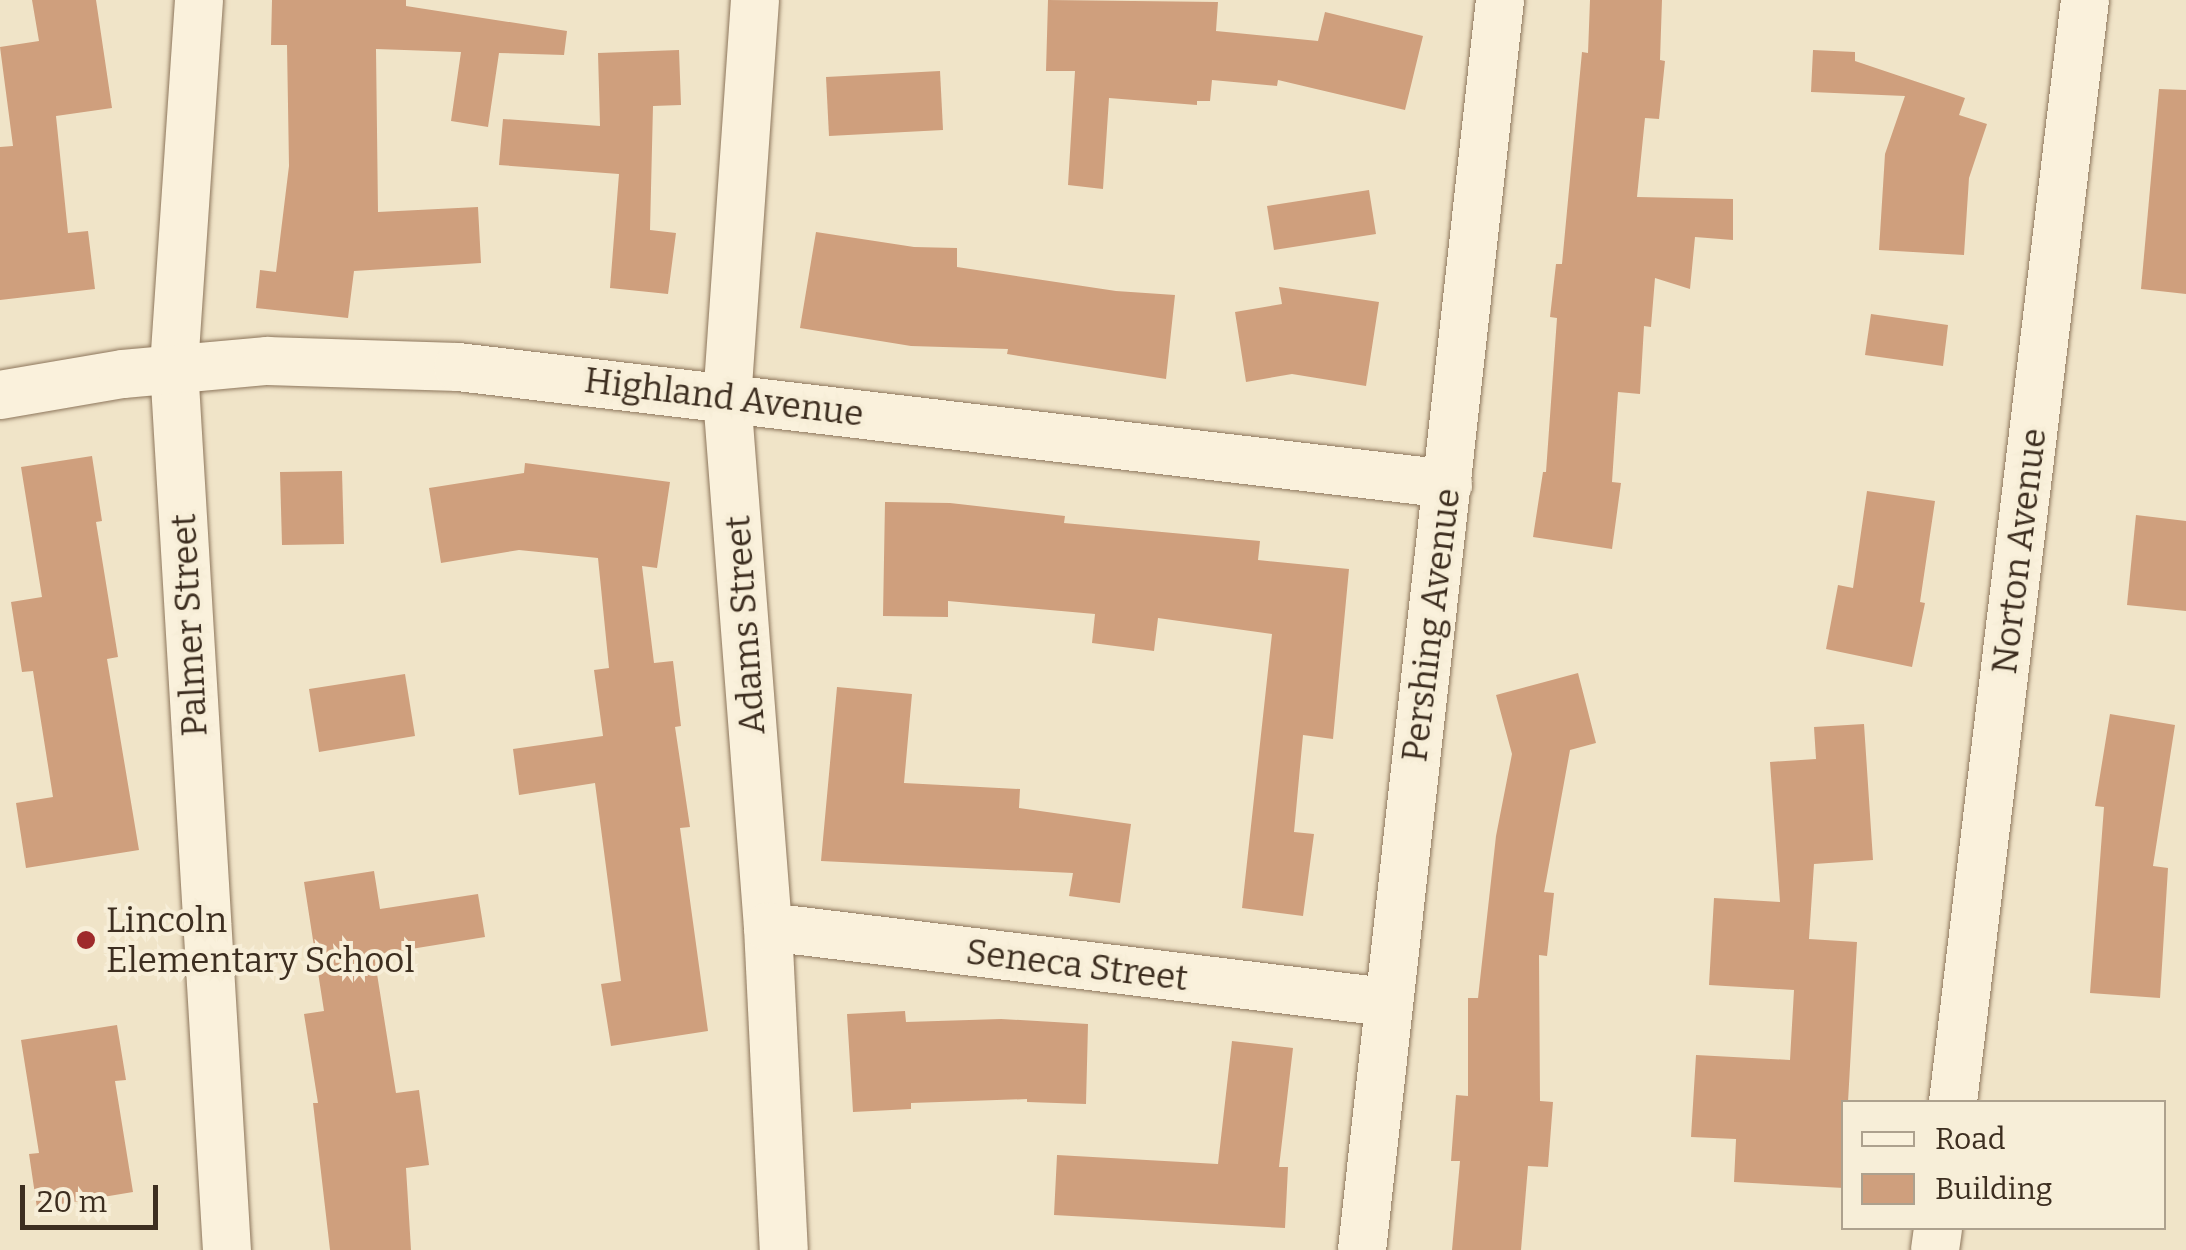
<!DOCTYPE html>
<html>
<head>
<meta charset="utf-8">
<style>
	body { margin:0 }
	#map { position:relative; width:2186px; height:1250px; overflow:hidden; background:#f0e4c8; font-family:Bitter,serif }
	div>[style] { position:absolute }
	.building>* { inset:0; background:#cf9f7d }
	.roads { filter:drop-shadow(0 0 2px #8d765c) drop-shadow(0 0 2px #8d765c) }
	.street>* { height:48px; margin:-24px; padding:0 24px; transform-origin:24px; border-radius:24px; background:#faf1dc }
	.dots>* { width:28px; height:28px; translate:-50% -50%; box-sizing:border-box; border:5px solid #f7eed8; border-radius:50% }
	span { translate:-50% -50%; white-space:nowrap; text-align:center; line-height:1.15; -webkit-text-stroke:8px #f7eed8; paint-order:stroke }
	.street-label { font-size:35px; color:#3d2e20 }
	.poi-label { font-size:35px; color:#3d2e20 }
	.left { translate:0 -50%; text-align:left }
	.legend { position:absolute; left:1841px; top:1100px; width:325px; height:130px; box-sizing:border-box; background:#f7eed8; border:2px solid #ada18e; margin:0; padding:12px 18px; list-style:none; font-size:30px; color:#3d2e20 }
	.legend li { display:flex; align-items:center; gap:20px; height:50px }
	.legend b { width:50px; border:2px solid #ada18e }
	.scale { position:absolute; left:20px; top:1185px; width:138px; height:45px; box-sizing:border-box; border:5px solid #3d2e20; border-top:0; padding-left:12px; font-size:30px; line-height:35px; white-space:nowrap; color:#3d2e20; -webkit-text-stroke:8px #f7eed8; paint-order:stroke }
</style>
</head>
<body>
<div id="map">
	<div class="building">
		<i style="clip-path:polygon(32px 0,96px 0,112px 108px,56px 116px,68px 233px,88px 231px,95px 289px,0 300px,0 147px,13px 146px,0 47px,39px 41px)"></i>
		<i style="clip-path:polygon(272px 0,406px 0,406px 6px,567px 31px,564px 55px,499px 53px,488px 127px,451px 121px,461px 52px,376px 49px,378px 212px,478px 207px,481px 263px,354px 271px,348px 318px,256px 308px,260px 270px,276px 272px,289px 166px,287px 45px,271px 45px)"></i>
		<i style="clip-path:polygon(1048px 0,1218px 2px,1216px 31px,1318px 41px,1325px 12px,1423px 36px,1405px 110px,1278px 80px,1277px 86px,1212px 80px,1210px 101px,1197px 101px,1197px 105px,1109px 98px,1103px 189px,1068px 185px,1075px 71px,1046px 71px)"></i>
		<i style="clip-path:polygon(1590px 0,1662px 0,1660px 60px,1665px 61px,1659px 119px,1645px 118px,1637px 197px,1733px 199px,1733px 240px,1695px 237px,1690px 289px,1655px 278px,1651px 327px,1644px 326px,1640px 394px,1618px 392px,1612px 482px,1621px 483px,1612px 549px,1533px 537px,1543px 472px,1546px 472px,1557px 318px,1550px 317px,1556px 264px,1562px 264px,1582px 52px,1588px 53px)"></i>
		<i style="clip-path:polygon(679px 50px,681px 105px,653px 106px,650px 230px,676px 233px,668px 294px,610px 288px,619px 174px,499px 165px,503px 119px,600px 126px,598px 53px)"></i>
		<i style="clip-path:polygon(1813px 50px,1855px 52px,1855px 61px,1965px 98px,1959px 115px,1987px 124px,1969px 178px,1964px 255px,1879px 250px,1885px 154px,1905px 96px,1811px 92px)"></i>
		<i style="clip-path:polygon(940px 71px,943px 130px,829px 136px,826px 77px)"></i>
		<i style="clip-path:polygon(2159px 89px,2186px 90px,2186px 294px,2141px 289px)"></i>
		<i style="clip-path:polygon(1369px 190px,1376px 234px,1274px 250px,1267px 206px)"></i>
		<i style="clip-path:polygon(816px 232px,914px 247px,957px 248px,957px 267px,1116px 291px,1175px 295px,1166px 379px,1007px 354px,1008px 349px,911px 346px,800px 328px)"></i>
		<i style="clip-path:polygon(1279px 287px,1379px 302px,1366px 386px,1292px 374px,1246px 382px,1235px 312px,1282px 304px)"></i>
		<i style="clip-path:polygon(1871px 314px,1948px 325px,1943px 366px,1865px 355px)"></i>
		<i style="clip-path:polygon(92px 456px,102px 521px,96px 522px,118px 657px,107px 659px,139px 850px,26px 868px,16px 803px,53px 797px,33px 671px,22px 672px,11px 602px,42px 597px,21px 467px)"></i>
		<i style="clip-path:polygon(525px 463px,670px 482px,657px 568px,642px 566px,654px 663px,673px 661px,681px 726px,675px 727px,690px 827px,680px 828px,708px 1031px,611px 1046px,601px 984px,621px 981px,595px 783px,519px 795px,513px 749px,603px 736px,594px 670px,609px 668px,598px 558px,519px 550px,441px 563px,429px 488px,524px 473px)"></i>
		<i style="clip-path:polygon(342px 471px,344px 544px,282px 545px,280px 472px)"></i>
		<i style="clip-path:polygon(1867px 491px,1935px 501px,1920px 602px,1925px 603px,1912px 667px,1826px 649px,1838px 585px,1853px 588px)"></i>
		<i style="clip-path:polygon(885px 502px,950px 503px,1065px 516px,1064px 523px,1260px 541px,1258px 560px,1349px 569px,1333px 739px,1303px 735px,1294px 832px,1314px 834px,1303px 916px,1242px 908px,1272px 634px,1158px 618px,1154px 651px,1092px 643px,1095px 614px,948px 601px,948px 617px,883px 616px)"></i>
		<i style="clip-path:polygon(2136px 515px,2186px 521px,2186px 611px,2127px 605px)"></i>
		<i style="clip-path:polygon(1578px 673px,1596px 743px,1570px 750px,1544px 892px,1554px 893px,1547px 956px,1539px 955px,1540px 1101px,1553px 1102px,1548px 1167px,1528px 1166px,1521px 1250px,1452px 1250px,1460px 1161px,1451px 1161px,1456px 1095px,1468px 1096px,1468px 998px,1478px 998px,1496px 836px,1512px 754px,1496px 695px)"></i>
		<i style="clip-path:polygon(405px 674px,415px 736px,319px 752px,309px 689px)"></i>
		<i style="clip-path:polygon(837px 687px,912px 694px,904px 783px,1020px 789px,1019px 808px,1131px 824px,1120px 903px,1069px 896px,1073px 873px,821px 861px)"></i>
		<i style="clip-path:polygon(2110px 714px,2175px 725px,2153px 866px,2168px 868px,2160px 998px,2090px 993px,2104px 807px,2095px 806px)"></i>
		<i style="clip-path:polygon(1864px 724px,1873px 860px,1814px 864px,1809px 939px,1857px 942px,1848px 1102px,1844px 1102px,1844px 1188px,1734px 1182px,1736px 1139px,1691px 1137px,1696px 1055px,1790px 1060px,1794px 990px,1709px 985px,1714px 898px,1780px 902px,1770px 762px,1816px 759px,1814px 727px)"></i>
		<i style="clip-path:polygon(374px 871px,380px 909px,478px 894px,485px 937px,374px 955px,396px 1093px,419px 1090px,429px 1165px,406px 1168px,411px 1250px,330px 1250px,313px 1103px,318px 1103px,304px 1014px,324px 1011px,304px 882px)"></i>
		<i style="clip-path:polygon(905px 1011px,906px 1022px,1001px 1019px,1088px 1024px,1086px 1104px,1027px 1102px,1027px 1099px,911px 1103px,911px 1109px,853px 1112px,847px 1014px)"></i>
		<i style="clip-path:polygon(117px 1025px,126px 1080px,115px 1081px,133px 1192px,37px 1208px,29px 1154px,39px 1153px,21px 1040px)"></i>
		<i style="clip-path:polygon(1232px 1041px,1293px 1048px,1279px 1167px,1288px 1167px,1285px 1228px,1054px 1215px,1057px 1155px,1218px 1164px)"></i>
	</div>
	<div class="roads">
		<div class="street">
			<i style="left:199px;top:0;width:368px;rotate:93.9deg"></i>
			<i style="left:174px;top:367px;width:885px;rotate:86.57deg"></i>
			<i style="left:755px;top:0;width:398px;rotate:94deg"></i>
			<i style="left:727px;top:397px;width:532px;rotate:85.58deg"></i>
			<i style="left:768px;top:927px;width:323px;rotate:87.2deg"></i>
			<i style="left:0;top:395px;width:125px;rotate:-9.7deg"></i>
			<i style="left:123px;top:374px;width:145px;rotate:-5.2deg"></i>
			<i style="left:267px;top:361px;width:191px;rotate:1.8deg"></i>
			<i style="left:458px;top:367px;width:997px;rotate:6.74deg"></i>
			<i style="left:768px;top:927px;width:623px;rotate:6.92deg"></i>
			<i style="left:1953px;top:1102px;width:1110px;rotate:-83.17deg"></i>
			<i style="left:1362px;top:1250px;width:1258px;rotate:-83.7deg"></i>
			<i style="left:1935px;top:1250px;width:22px;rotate:-82deg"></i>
		</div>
	</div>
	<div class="dots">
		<i style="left:86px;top:940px;background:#9e2a2b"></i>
	</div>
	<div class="street-label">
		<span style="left:724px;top:397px;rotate:7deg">Highland Avenue</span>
		<span style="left:2019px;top:551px;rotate:-83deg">Norton Avenue</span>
		<span style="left:189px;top:625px;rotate:-93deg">Palmer Street</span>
		<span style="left:745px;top:625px;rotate:-94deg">Adams Street</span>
		<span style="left:1431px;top:625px;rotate:-83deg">Pershing Avenue</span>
		<span style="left:1077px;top:965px;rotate:7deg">Seneca Street</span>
	</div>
	<div class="poi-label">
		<span class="left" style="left:106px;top:940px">Lincoln<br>Elementary School</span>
	</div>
	<ul class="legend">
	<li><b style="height:12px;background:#faf1dc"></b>Road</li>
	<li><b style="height:28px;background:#cf9f7d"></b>Building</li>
	</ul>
	<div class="scale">20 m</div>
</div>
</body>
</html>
